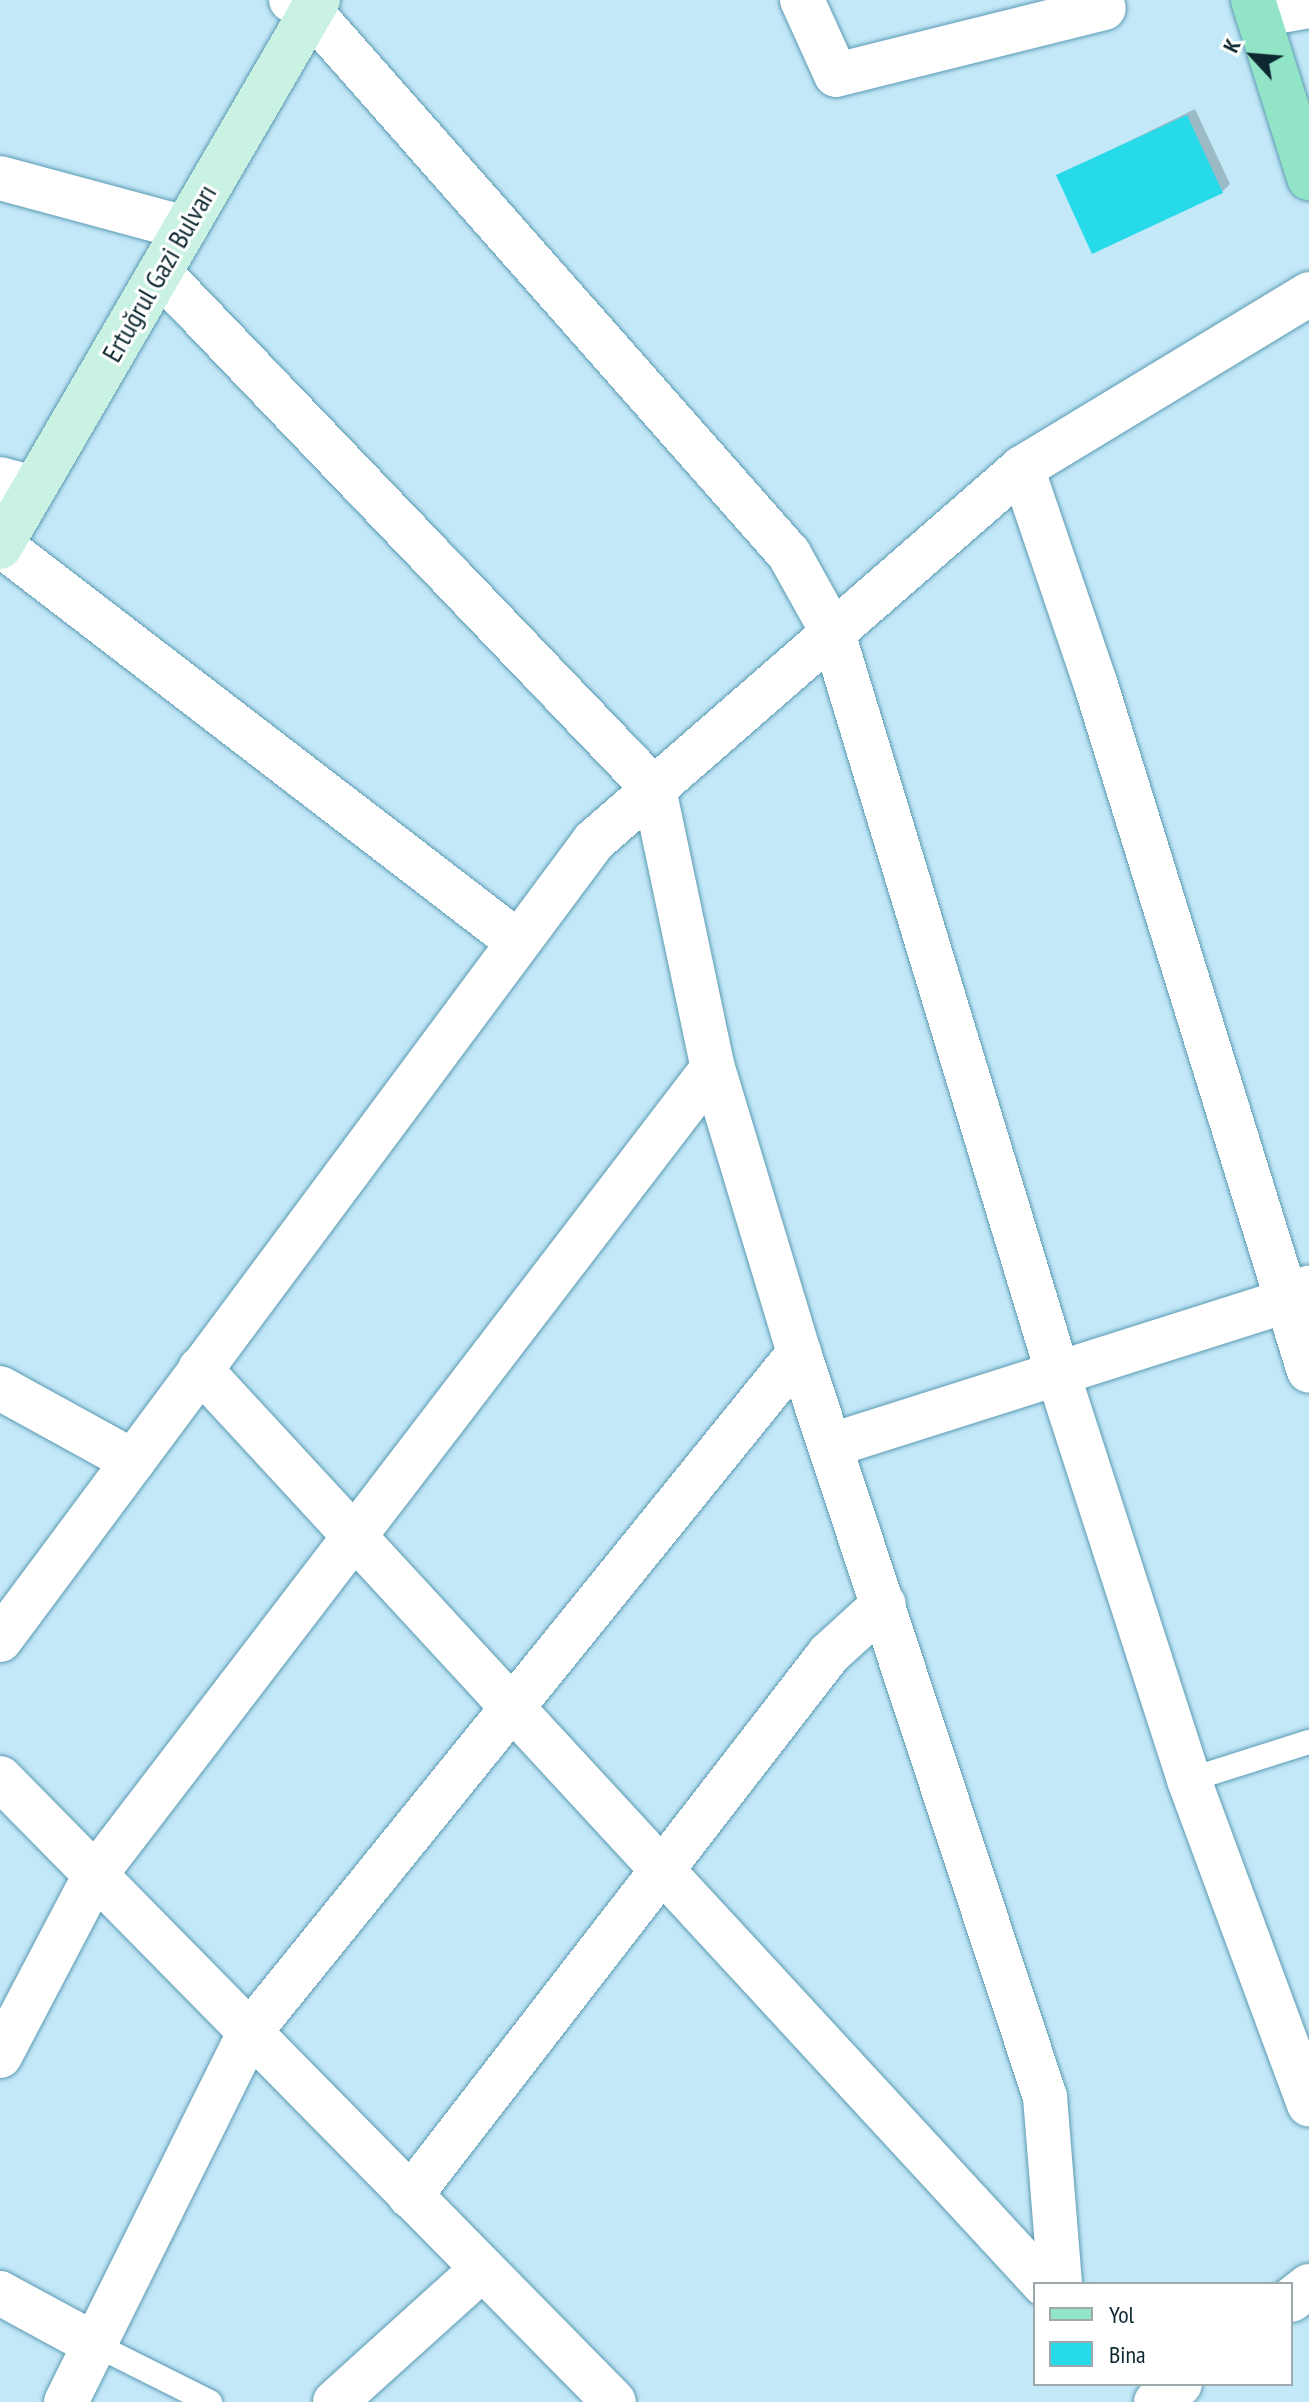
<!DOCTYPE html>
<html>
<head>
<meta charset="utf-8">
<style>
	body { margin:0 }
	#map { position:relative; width:1309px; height:2402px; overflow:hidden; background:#c3e8f8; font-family:"PT Sans Narrow",sans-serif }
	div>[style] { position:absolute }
	.shadow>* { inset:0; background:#0003 }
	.building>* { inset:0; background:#27daea }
	.roads { filter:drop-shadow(0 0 2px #5b9ab2) drop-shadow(0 0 2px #5b9ab2) }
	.service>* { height:24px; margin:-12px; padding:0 12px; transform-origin:12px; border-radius:12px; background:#fff }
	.minor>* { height:44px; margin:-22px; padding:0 22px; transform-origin:22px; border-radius:22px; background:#fff }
	.secondary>* { height:44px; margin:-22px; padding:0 22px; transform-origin:22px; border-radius:22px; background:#c9f2e3 }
	.primary>* { height:44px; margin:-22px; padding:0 22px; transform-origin:22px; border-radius:22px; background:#92e4c7 }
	span { translate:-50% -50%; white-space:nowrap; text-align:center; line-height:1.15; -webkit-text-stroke:6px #fff; paint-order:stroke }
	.street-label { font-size:28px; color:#0d2831 }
	.legend { position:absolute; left:1033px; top:2282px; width:260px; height:104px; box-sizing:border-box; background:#fff; border:2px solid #9ea9ad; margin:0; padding:10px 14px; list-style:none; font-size:24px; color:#0d2831 }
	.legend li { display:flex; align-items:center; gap:16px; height:40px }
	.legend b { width:40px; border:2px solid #9ea9ad }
	.north { position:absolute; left:1213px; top:16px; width:80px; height:80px; -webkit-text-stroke:6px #fff; paint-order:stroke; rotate:296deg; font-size:22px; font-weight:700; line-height:32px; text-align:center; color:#0d2831 }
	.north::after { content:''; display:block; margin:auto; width:28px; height:36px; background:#0d2831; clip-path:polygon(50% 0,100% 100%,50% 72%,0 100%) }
</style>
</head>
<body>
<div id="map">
	<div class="shadow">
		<i style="clip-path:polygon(1195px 109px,1230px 184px,1222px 192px,1058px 176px)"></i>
	</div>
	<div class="building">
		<i style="clip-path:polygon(1187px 115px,1223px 193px,1092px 254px,1056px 175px)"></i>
	</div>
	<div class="roads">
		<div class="service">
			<i style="left:1189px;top:1780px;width:126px;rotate:-17.6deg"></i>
			<i style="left:92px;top:2343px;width:132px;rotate:26.6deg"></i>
		</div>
		<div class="minor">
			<i style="left:291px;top:0;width:23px;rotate:31deg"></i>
			<i style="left:311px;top:12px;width:723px;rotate:48.59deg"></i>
			<i style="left:789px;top:554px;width:90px;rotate:60.9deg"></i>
			<i style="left:833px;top:633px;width:774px;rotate:73.11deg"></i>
			<i style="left:1058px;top:1374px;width:427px;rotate:72.1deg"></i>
			<i style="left:1189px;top:1780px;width:346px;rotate:69.7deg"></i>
			<i style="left:802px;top:0;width:82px;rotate:65.6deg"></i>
			<i style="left:836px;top:75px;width:276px;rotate:-14deg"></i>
			<i style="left:1258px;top:15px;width:52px;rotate:-10deg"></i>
			<i style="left:0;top:178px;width:192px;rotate:15.1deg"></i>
			<i style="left:160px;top:273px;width:714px;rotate:46.25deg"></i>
			<i style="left:654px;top:789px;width:285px;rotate:78.1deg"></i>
			<i style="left:713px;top:1068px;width:298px;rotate:73.2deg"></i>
			<i style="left:799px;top:1353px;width:784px;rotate:71.7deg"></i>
			<i style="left:1045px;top:2097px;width:188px;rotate:85.4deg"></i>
			<i style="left:1022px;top:468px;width:226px;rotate:71.2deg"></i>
			<i style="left:1095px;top:682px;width:721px;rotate:72.75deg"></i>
			<i style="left:0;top:479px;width:35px;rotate:15deg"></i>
			<i style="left:1px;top:545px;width:652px;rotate:37.52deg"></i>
			<i style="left:200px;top:1369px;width:1245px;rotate:47.31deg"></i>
			<i style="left:0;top:1388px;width:152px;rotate:28.8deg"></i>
			<i style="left:832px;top:1445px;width:477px;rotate:-17.6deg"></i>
			<i style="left:1287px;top:1301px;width:26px;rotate:-31deg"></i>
			<i style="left:0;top:1640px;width:996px;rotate:-53.37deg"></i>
			<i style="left:594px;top:841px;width:568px;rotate:-41.07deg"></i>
			<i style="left:1022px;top:468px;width:336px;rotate:-31.2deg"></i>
			<i style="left:0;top:1778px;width:875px;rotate:45.46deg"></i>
			<i style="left:0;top:2056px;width:204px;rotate:-62.3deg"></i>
			<i style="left:95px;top:1875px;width:1016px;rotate:-52.56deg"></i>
			<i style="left:410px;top:2196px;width:685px;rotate:-52.29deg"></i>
			<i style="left:829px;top:1654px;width:74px;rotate:-42.3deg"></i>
			<i style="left:0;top:2293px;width:105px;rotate:28.5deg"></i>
			<i style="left:1291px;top:2300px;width:23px;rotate:-38deg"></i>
			<i style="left:66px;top:2402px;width:412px;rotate:-63.6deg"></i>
			<i style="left:249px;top:2033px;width:875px;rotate:-51.03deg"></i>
			<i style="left:335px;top:2402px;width:198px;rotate:-42.1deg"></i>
			<i style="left:1156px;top:2402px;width:30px;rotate:-37deg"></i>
		</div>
		<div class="secondary">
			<i style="left:0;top:547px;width:633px;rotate:-59.83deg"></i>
		</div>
		<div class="primary">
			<i style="left:1253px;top:0;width:187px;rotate:72.5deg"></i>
		</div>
	</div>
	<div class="street-label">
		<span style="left:159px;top:273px;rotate:-60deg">Ertuğrul Gazi Bulvarı</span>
	</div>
	<ul class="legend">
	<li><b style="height:10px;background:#92e4c7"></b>Yol</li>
	<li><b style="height:22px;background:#27daea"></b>Bina</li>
	</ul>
	<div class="north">K</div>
</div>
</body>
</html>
